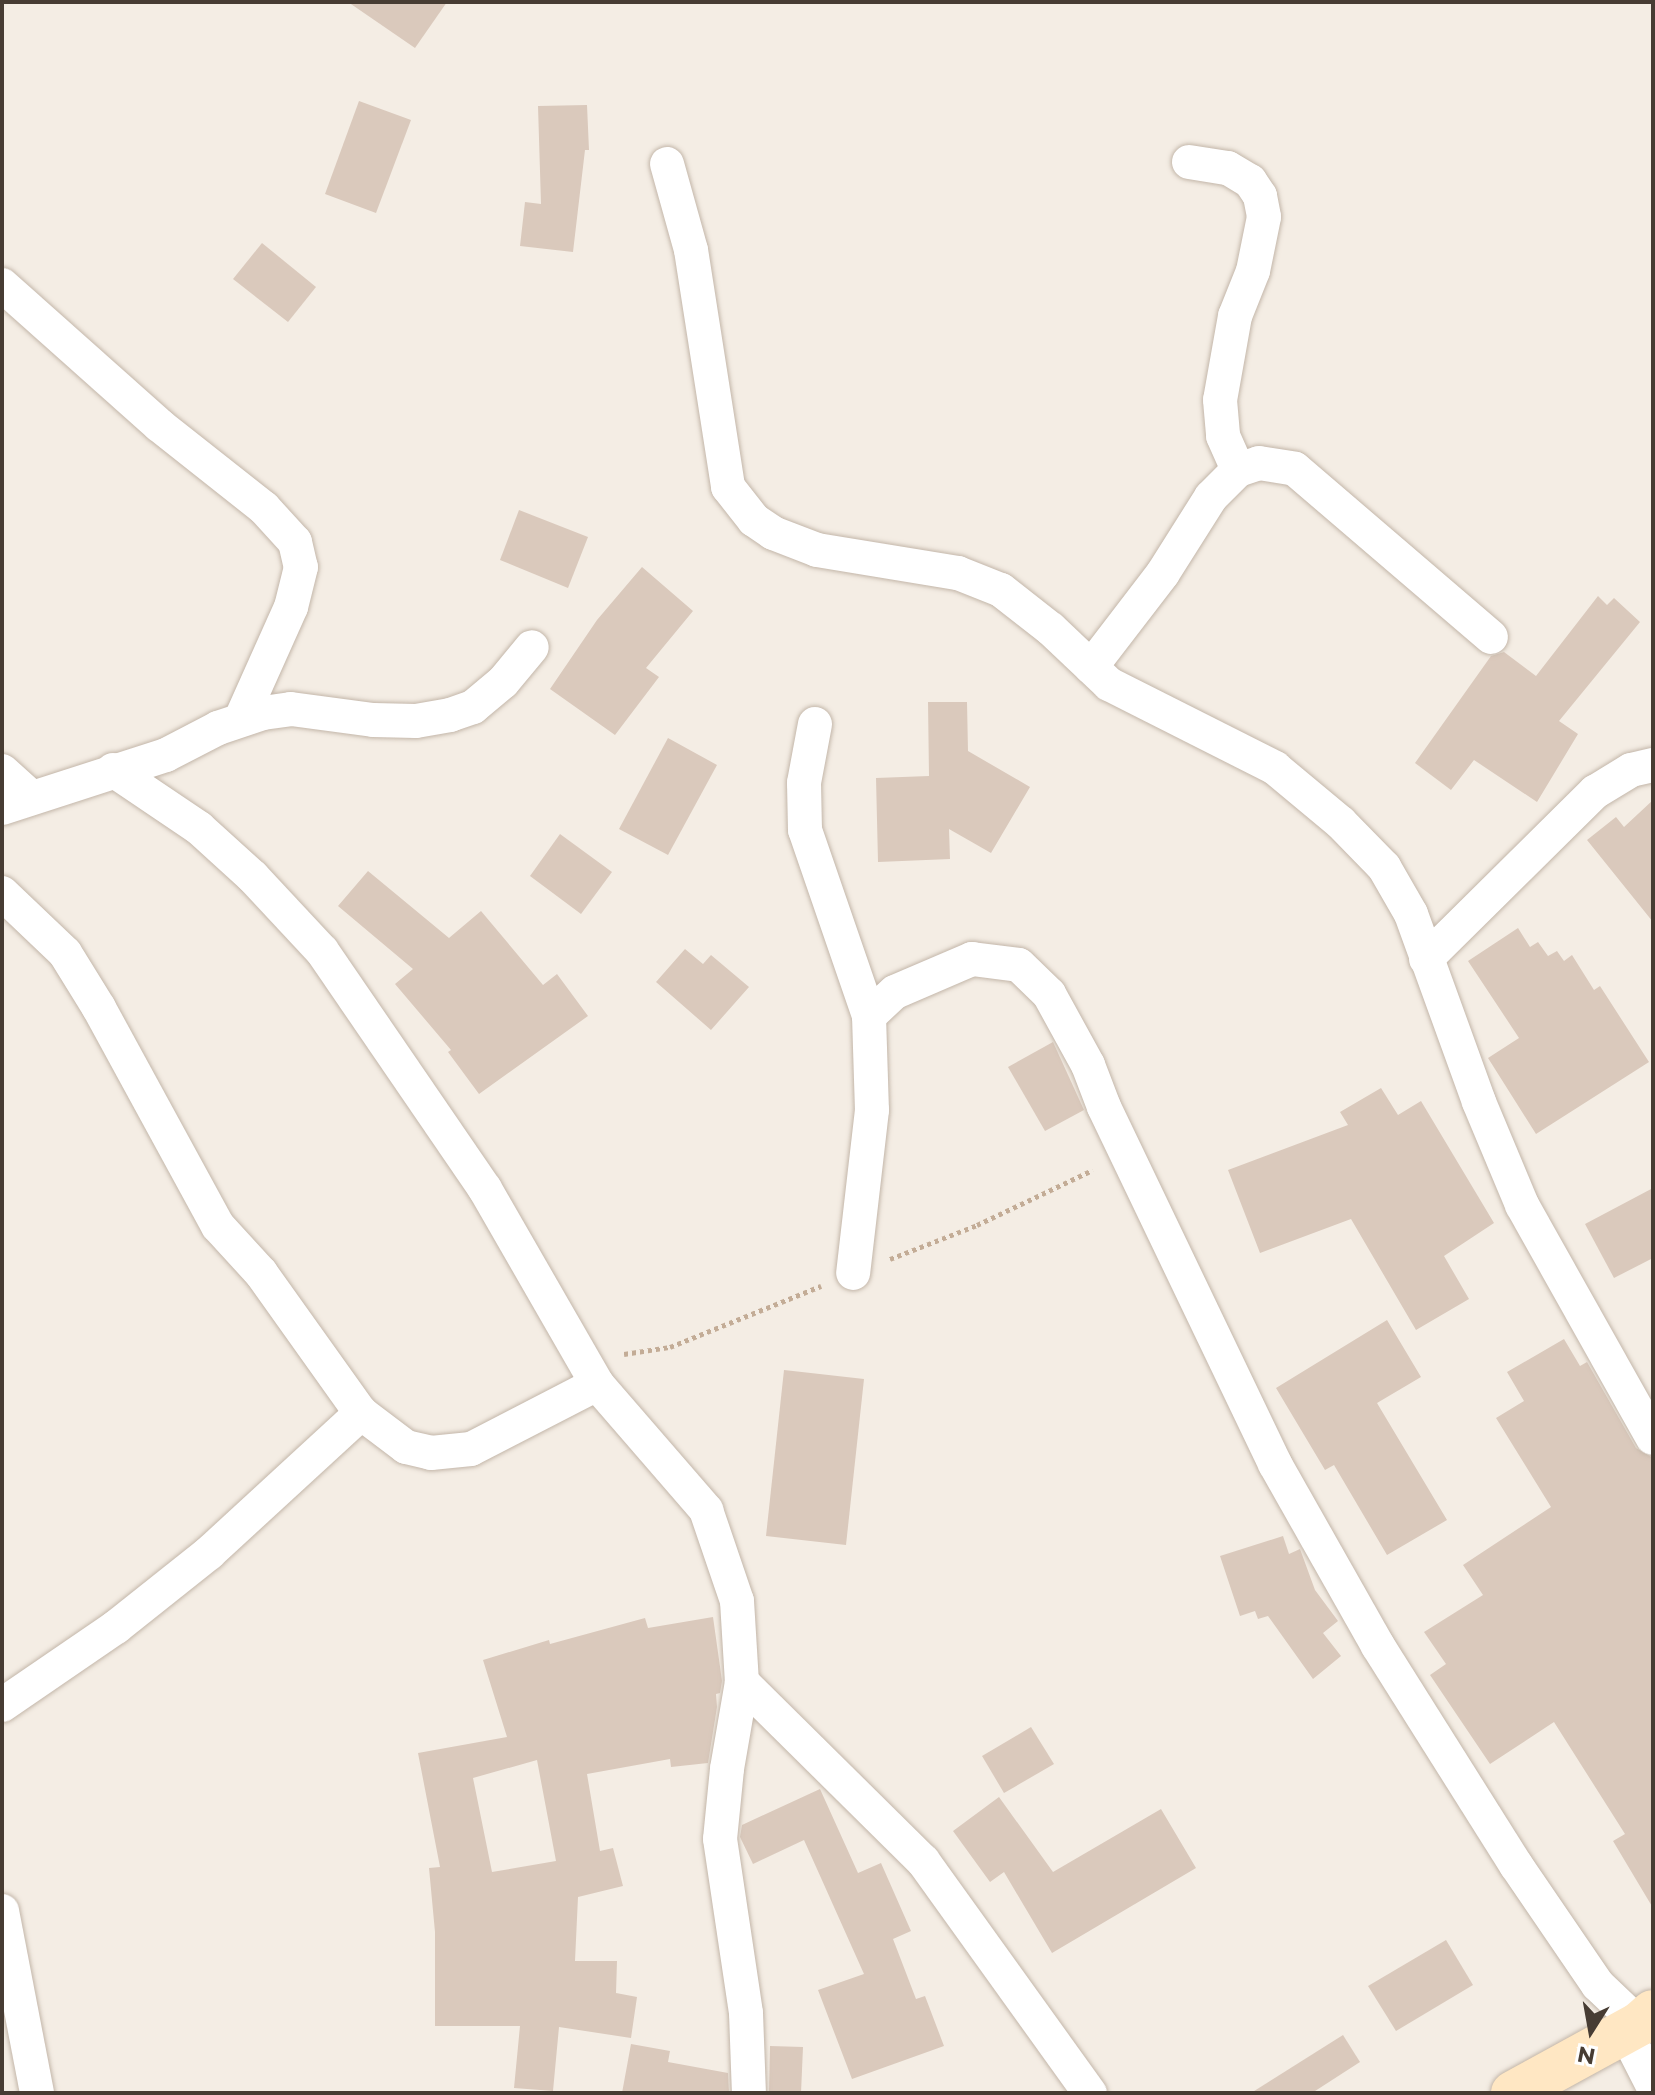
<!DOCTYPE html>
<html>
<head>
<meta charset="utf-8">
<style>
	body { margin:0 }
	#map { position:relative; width:1655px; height:2095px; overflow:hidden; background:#f4ede4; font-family:Montserrat,sans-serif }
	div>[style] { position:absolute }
	.building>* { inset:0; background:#dac9bc }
	.path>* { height:5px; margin-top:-2.5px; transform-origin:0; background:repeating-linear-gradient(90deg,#c3ac96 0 4px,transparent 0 8px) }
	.roads { filter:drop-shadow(0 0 2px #c3b6a9) drop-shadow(0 0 2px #c3b6a9) }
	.street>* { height:34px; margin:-17px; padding:0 17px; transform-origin:17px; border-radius:17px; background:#fff }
	.secondary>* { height:44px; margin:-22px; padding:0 22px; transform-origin:22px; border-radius:22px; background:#ffe7c3 }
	span { translate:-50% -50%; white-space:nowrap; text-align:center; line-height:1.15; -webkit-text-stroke:8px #fff; paint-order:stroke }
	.frame { position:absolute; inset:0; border:4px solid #473c33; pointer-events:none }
	.north { position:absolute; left:1551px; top:1991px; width:80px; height:80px; -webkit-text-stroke:6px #fff; paint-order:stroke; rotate:191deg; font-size:22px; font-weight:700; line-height:32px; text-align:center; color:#473c33 }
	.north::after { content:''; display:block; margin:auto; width:28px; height:36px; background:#473c33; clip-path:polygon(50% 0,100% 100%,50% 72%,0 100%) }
</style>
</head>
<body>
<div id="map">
	<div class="building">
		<i style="clip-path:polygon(348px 2px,447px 2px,415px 48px)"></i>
		<i style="clip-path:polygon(359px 101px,411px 120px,376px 213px,325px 194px)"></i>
		<i style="clip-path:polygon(587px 105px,589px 150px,585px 150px,573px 252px,520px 246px,525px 202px,541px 204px,538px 106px)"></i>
		<i style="clip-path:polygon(262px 243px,316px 287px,288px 322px,233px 279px)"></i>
		<i style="clip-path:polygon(519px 510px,588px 537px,568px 588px,500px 560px)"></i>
		<i style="clip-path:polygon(642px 567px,693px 611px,646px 668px,659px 677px,615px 735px,550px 689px,597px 620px)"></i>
		<i style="clip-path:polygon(1598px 596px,1607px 605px,1614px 598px,1640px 622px,1559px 721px,1578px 734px,1537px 802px,1474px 760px,1451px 790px,1415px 763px,1491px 656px,1504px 652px,1536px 676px)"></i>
		<i style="clip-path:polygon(928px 702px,967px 702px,968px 751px,1030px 787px,991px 853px,949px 829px,950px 859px,878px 862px,876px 778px,929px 776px)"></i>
		<i style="clip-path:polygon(668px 738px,717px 765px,668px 855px,619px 829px)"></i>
		<i style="clip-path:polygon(1653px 800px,1653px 922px,1587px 840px,1616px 817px,1624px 827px)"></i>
		<i style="clip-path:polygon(560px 834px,612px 872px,581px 914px,530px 876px)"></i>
		<i style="clip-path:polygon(368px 871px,449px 938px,481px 911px,543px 985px,557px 974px,588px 1016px,479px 1094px,448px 1052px,451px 1050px,395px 984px,413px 969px,338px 906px)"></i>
		<i style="clip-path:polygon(1518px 928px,1530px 947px,1538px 942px,1548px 956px,1557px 951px,1564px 961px,1572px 955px,1594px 990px,1600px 986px,1649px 1062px,1536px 1134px,1488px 1058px,1519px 1038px,1468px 961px)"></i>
		<i style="clip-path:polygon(685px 949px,703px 964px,711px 955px,749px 987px,711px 1030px,656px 982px)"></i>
		<i style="clip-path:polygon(1053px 1042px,1084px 1110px,1045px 1131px,1008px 1067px)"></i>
		<i style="clip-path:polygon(1381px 1088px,1398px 1115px,1421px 1101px,1494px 1223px,1444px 1256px,1469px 1299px,1416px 1330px,1351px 1219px,1260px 1253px,1228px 1170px,1348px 1125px,1340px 1112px)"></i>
		<i style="clip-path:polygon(1653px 1188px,1653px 1258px,1614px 1278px,1585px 1224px)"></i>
		<i style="clip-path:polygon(1387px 1320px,1421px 1377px,1377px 1403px,1447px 1520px,1387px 1555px,1334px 1465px,1325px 1470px,1276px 1388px)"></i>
		<i style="clip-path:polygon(1564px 1339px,1580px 1366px,1587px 1362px,1636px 1448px,1653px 1458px,1653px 1908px,1613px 1841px,1625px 1834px,1554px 1722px,1490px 1764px,1430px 1675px,1446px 1664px,1424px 1632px,1483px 1595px,1463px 1565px,1551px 1507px,1496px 1418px,1524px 1401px,1507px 1372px)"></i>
		<i style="clip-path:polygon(784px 1370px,864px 1379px,846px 1545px,766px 1536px)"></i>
		<i style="clip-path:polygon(1283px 1536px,1289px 1554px,1300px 1549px,1315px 1590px,1338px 1621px,1323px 1633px,1341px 1656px,1313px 1679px,1268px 1616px,1258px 1619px,1255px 1611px,1240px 1616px,1220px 1556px)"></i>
		<i style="clip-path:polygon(evenodd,713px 1617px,722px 1681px,720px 1693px,716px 1694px,717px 1707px,708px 1763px,671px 1767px,670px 1759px,587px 1774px,600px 1851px,613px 1848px,623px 1886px,578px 1897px,575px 1961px,617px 1961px,616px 1993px,637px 1997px,631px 2038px,559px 2027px,553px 2091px,514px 2088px,520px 2026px,435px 2026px,435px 1932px,429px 1868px,440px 1867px,418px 1753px,507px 1737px,483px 1660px,549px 1640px,550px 1644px,645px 1618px,648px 1628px,713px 1617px,537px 1760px,556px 1861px,492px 1872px,473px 1778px,537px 1760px)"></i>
		<i style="clip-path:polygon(1031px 1727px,1054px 1764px,1004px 1793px,982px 1756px)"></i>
		<i style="clip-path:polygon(820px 1789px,858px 1873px,881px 1863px,911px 1931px,893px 1939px,916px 1999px,925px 1996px,944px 2046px,852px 2079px,818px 1990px,864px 1974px,804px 1840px,753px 1864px,740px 1837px,742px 1825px)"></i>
		<i style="clip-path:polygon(999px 1797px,1053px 1872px,1161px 1809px,1196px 1868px,1052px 1953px,1004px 1872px,990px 1882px,953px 1831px)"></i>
		<i style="clip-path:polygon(1446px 1940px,1473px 1985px,1396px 2031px,1368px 1986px)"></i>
		<i style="clip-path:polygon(1343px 2035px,1360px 2062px,1312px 2093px,1251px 2093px)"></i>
		<i style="clip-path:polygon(631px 2044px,670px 2051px,668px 2062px,728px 2073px,729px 2093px,622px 2093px)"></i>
		<i style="clip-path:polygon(770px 2046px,803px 2047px,801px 2093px,769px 2092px)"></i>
	</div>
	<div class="path">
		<i style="left:890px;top:1259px;width:93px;rotate:-21.3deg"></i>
		<i style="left:977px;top:1225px;width:128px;rotate:-25.4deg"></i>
		<i style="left:624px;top:1354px;width:47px;rotate:-8.7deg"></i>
		<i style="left:670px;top:1347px;width:163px;rotate:-22deg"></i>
	</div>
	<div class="roads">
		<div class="street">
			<i style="left:1189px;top:162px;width:39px;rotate:9deg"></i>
			<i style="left:1228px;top:168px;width:26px;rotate:31deg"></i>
			<i style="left:1250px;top:181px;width:18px;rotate:56deg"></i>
			<i style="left:1260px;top:196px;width:21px;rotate:79deg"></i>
			<i style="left:1264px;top:217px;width:55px;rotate:101.5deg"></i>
			<i style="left:1253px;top:271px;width:48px;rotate:111.8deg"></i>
			<i style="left:1235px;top:316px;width:85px;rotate:100.1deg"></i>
			<i style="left:1220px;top:400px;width:36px;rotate:85deg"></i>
			<i style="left:1223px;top:436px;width:37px;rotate:66deg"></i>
			<i style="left:667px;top:164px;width:89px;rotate:74.4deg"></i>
			<i style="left:691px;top:250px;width:240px;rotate:81.1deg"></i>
			<i style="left:728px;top:487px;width:42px;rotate:51.8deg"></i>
			<i style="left:754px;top:520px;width:23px;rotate:34deg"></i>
			<i style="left:773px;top:533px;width:47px;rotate:21.1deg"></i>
			<i style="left:817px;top:550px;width:143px;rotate:9.3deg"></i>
			<i style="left:958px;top:573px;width:46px;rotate:21.6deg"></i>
			<i style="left:1001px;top:590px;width:63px;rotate:38deg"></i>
			<i style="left:1051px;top:629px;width:80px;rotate:43.5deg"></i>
			<i style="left:1109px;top:684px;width:186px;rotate:26.8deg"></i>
			<i style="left:1275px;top:768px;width:86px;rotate:39.8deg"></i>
			<i style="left:1341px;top:823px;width:62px;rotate:45.7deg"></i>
			<i style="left:1384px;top:867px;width:54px;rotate:60.1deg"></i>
			<i style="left:1411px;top:914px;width:200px;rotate:70.1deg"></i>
			<i style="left:1479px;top:1102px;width:112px;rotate:67.3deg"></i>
			<i style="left:1522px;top:1205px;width:267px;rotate:60.7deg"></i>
			<i style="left:2px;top:285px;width:210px;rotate:41.7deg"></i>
			<i style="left:159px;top:425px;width:134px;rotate:38.3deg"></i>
			<i style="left:264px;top:508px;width:46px;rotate:47.6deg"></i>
			<i style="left:295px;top:542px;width:26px;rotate:77deg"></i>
			<i style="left:301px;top:567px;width:41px;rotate:104deg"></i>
			<i style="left:291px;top:607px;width:123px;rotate:114.1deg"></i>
			<i style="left:1091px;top:667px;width:118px;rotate:-52.5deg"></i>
			<i style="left:1163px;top:573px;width:90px;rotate:-57.7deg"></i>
			<i style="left:1211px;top:497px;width:38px;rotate:-45deg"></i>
			<i style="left:1238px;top:470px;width:22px;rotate:-18deg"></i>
			<i style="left:1259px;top:463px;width:36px;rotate:9deg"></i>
			<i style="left:1295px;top:469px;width:258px;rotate:40.6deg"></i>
			<i style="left:815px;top:724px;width:60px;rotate:100.6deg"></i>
			<i style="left:804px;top:783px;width:47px;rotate:88.8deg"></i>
			<i style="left:805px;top:830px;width:197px;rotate:71deg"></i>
			<i style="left:869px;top:1016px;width:94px;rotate:88.2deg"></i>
			<i style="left:872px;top:1110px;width:164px;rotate:96.6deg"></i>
			<i style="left:113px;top:770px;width:104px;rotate:34deg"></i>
			<i style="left:199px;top:828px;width:73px;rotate:42.2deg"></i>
			<i style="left:253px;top:877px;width:101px;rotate:47deg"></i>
			<i style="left:322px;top:951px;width:288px;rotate:55.6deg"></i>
			<i style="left:485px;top:1189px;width:225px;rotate:60.1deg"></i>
			<i style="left:597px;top:1384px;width:167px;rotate:49.1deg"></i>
			<i style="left:706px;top:1510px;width:96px;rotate:71.2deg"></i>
			<i style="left:737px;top:1601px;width:81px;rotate:86.5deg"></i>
			<i style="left:742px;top:1682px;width:88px;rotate:99.8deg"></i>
			<i style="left:727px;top:1769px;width:70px;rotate:95.7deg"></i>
			<i style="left:720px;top:1839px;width:176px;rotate:81.5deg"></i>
			<i style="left:746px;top:2013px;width:80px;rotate:87.9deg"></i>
			<i style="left:2px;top:771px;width:38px;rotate:42deg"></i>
			<i style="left:2px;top:808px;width:172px;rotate:-17.9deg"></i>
			<i style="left:166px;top:755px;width:59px;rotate:-27.4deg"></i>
			<i style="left:218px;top:728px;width:47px;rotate:-18.4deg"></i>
			<i style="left:263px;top:713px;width:28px;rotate:-8deg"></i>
			<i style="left:291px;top:709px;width:83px;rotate:7.6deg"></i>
			<i style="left:373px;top:720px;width:43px;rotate:1.3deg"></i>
			<i style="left:416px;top:721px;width:35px;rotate:-10deg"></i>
			<i style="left:450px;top:715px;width:24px;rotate:-19deg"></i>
			<i style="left:473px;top:707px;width:39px;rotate:-40deg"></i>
			<i style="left:503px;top:682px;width:45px;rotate:-50.4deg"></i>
			<i style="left:2px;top:893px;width:87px;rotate:43.6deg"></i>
			<i style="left:65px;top:953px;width:65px;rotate:58.3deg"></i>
			<i style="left:99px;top:1008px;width:248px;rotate:61.4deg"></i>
			<i style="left:218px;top:1226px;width:64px;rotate:47.5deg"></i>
			<i style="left:261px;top:1273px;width:172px;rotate:54.5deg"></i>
			<i style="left:361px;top:1413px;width:56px;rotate:37.1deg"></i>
			<i style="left:406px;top:1447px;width:26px;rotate:13deg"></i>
			<i style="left:431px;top:1453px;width:40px;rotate:-5.7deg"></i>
			<i style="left:471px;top:1449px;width:142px;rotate:-27.3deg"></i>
			<i style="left:1426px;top:959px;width:238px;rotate:-44.7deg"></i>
			<i style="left:1595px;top:792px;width:42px;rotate:-31.4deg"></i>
			<i style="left:1631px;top:770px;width:23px;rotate:-13deg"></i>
			<i style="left:869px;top:1016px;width:35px;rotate:-43deg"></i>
			<i style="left:895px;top:992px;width:84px;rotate:-23.2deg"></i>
			<i style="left:972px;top:959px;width:47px;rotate:7.3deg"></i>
			<i style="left:1019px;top:965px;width:42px;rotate:44deg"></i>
			<i style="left:1049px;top:994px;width:81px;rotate:61.2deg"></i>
			<i style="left:1088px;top:1065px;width:45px;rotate:69.1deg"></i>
			<i style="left:1104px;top:1107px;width:396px;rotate:64.4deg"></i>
			<i style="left:1275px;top:1464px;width:209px;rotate:60.5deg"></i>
			<i style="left:1378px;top:1646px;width:259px;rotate:57.8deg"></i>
			<i style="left:1516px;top:1865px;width:145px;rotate:55.7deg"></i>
			<i style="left:1598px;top:1985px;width:57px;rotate:43.6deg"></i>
			<i style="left:742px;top:1682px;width:255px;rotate:44.7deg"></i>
			<i style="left:923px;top:1861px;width:286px;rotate:54.3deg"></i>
			<i style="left:2px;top:1705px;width:138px;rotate:-34.4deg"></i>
			<i style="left:116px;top:1627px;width:119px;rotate:-38.5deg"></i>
			<i style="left:209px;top:1553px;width:207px;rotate:-42.6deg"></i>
			<i style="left:2px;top:1911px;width:185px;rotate:79.1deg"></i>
			<i style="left:1624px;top:2029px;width:64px;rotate:63deg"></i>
		</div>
		<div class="secondary">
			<i style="left:1513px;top:2093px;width:144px;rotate:-28.7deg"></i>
			<i style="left:1639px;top:2024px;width:18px;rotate:-41deg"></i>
		</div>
	</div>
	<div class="frame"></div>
	<div class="north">N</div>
</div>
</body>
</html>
